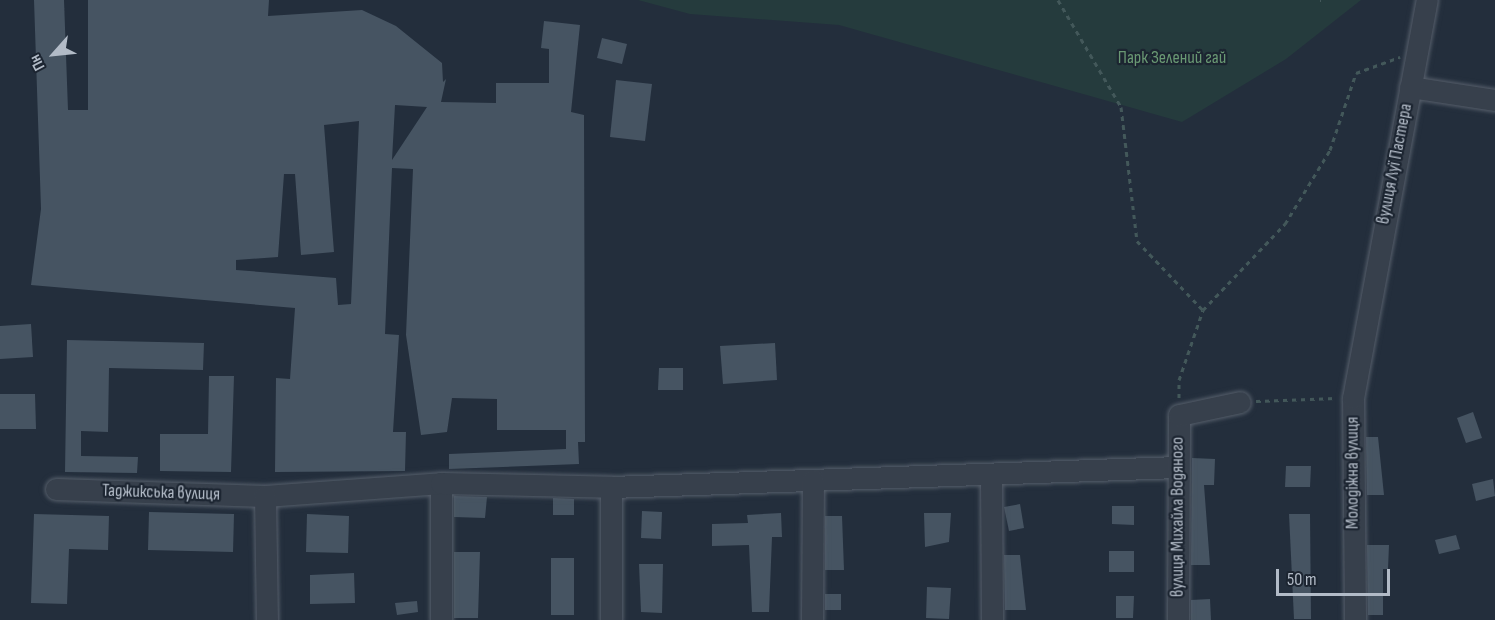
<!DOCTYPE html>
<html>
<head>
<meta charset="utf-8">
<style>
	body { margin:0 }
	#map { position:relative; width:1495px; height:620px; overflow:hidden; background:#232e3c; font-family:"Sofia Sans Condensed",sans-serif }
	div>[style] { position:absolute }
	.green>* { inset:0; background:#253b3d }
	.building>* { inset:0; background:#465462 }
	.path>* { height:3px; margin-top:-1.5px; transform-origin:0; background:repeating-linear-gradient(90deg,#43585a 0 4.5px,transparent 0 9px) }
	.roads { filter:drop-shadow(0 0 2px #555e6a) drop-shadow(0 0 2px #555e6a) }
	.minor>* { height:21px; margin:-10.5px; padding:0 10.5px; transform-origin:10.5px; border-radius:10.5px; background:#37404c }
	span { translate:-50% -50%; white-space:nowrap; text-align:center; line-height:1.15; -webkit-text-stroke:4.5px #1c2531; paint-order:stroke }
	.park-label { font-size:18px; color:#699873 }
	.street-label { font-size:18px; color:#b2bbc7 }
	.north { position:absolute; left:24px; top:24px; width:60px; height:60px; -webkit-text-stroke:4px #1c2531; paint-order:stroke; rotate:243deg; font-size:16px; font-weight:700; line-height:24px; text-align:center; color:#b2bbc7 }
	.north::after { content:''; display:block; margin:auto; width:21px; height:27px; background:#b2bbc7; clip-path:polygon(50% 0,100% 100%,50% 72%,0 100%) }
	.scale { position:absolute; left:1276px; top:569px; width:114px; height:27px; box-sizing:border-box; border:3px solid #b2bbc7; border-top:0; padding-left:8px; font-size:18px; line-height:21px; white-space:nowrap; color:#b2bbc7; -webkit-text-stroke:4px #1c2531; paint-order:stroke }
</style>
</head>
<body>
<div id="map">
	<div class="green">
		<i style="clip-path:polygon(638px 0,1361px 0,1286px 59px,1182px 122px,839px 25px,690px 14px)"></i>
	</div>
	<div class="building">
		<i style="clip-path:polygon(evenodd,34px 0,64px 0,68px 110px,88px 110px,88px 0,269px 0,268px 16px,362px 10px,396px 26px,442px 63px,443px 82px,446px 79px,441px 102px,496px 103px,496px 83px,549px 83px,549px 49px,541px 48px,544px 21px,580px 25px,571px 112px,584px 115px,585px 442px,578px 442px,579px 464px,449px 469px,449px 454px,566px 449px,566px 430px,497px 430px,497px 399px,452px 398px,447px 432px,421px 435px,406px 335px,413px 169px,392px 168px,385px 334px,399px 335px,393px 432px,406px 432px,405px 471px,275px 472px,276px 378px,290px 379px,295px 308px,31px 285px,41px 209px,34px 0,395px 105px,427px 107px,392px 160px,395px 105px,34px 0,359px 121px,351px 304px,338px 305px,336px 278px,236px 270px,236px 260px,278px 257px,284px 174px,295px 174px,301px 255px,334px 252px,324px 125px,359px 121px)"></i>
		<i style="clip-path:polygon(602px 38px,627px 44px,622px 64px,597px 58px)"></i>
		<i style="clip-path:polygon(616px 80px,652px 84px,645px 141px,610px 137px)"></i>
		<i style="clip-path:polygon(31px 324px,33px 357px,0 359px,0 326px)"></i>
		<i style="clip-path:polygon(67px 340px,204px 343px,203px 370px,109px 368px,108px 432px,81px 431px,81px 456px,138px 457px,137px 473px,65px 472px)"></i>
		<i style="clip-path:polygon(775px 343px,777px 380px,723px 384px,720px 346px)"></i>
		<i style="clip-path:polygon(659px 368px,683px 368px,683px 390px,658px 390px)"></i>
		<i style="clip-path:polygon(209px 376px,234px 376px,231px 472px,160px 471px,160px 434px,208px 434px)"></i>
		<i style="clip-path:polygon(0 394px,35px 394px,36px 429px,0 429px)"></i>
		<i style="clip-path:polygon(1473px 412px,1482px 438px,1466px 443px,1457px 418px)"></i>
		<i style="clip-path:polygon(1366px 437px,1378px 437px,1384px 495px,1367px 495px)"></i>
		<i style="clip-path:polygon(1192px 458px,1215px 459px,1214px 485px,1204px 485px,1210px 565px,1191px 565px)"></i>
		<i style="clip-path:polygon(1286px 466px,1311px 466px,1310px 487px,1285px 487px)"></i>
		<i style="clip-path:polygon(1493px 479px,1495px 496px,1476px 501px,1472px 484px)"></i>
		<i style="clip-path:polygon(454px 496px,487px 497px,485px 518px,454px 517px)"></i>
		<i style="clip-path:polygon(553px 498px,574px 499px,574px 515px,553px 515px)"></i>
		<i style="clip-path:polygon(1020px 504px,1024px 528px,1009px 531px,1004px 507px)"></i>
		<i style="clip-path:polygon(1112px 506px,1134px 506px,1134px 525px,1112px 524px)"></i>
		<i style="clip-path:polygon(642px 511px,662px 512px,661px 539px,641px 538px)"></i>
		<i style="clip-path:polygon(149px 512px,234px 514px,233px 552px,148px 550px)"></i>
		<i style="clip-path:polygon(781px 513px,782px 537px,772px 537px,769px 612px,752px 612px,749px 545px,712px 546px,712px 524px,748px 523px,747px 515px)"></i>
		<i style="clip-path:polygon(924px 513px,951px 513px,949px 542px,925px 547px)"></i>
		<i style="clip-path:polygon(34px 514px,109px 516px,108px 550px,69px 549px,67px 604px,31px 603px)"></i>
		<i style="clip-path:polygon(307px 514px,349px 516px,348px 553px,306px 552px)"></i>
		<i style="clip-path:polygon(1289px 514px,1310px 514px,1311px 619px,1294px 619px)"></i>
		<i style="clip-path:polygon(825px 516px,842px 516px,844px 570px,825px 570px)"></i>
		<i style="clip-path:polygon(1456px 535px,1460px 549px,1439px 554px,1435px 540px)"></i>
		<i style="clip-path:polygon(1367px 545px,1389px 545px,1388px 569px,1383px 569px,1383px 615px,1368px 615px)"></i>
		<i style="clip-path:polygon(1109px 551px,1134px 551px,1134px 572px,1109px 572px)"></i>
		<i style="clip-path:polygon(454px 552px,480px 552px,478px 618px,454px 618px)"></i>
		<i style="clip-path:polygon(1004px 555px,1020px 555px,1026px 610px,1005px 610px)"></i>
		<i style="clip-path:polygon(551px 558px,574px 558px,574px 615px,551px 615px)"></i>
		<i style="clip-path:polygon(639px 564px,663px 564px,662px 613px,641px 612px)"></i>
		<i style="clip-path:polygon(354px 573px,355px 603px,310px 604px,310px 575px)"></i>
		<i style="clip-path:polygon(927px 587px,951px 588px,949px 619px,926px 618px)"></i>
		<i style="clip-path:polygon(825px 594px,841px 594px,841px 610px,825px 610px)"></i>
		<i style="clip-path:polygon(1116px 596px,1134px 596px,1133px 618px,1116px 618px)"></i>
		<i style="clip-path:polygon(1210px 599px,1211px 620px,1191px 620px,1191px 600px)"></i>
		<i style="clip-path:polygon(417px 601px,418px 612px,397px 615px,395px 603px)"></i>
	</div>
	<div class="path">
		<i style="left:1058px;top:0;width:124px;rotate:59.5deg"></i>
		<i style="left:1121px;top:107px;width:135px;rotate:83.2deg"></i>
		<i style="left:1137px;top:241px;width:95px;rotate:46.3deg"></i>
		<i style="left:1320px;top:0;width:1px"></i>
		<i style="left:1179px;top:398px;width:18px;rotate:-90deg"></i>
		<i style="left:1179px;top:380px;width:74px;rotate:-71.1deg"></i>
		<i style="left:1203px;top:310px;width:119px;rotate:-46.4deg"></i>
		<i style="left:1285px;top:224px;width:87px;rotate:-58.7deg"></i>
		<i style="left:1330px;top:150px;width:81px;rotate:-71.3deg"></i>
		<i style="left:1356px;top:73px;width:47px;rotate:-20deg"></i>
		<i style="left:1256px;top:401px;width:80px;rotate:-2.1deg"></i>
	</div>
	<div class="roads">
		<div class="minor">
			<i style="left:1410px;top:87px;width:86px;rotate:8.7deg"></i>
			<i style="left:991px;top:476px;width:144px;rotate:89.6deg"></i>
			<i style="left:441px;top:483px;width:137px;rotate:90deg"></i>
			<i style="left:56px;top:489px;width:209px;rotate:1.9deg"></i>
			<i style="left:265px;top:496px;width:176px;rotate:-4.2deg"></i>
			<i style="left:441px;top:483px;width:170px;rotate:1.3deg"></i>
			<i style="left:611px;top:487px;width:567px;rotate:-2.02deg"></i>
			<i style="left:265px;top:496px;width:124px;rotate:89.1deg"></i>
			<i style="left:611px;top:620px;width:133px;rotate:-90deg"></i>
			<i style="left:812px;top:620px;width:140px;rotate:-89.6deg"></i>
			<i style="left:1178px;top:620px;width:205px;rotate:-89.7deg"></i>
			<i style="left:1179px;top:415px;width:62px;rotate:-12deg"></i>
			<i style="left:1355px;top:620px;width:222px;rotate:-90.5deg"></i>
			<i style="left:1353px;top:398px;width:405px;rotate:-79.5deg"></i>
		</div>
	</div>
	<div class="park-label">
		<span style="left:1172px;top:58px">Парк Зелений гай</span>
	</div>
	<div class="street-label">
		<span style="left:1395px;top:164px;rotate:-79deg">вулиця Луї Пастера</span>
		<span style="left:1353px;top:473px;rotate:-90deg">Молодіжна вулиця</span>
		<span style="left:161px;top:493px;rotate:2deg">Таджикська вулиця</span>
		<span style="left:1178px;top:517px;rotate:-90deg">вулиця Михайла Водяного</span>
	</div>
	<div class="north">Пн</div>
	<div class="scale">50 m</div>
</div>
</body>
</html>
